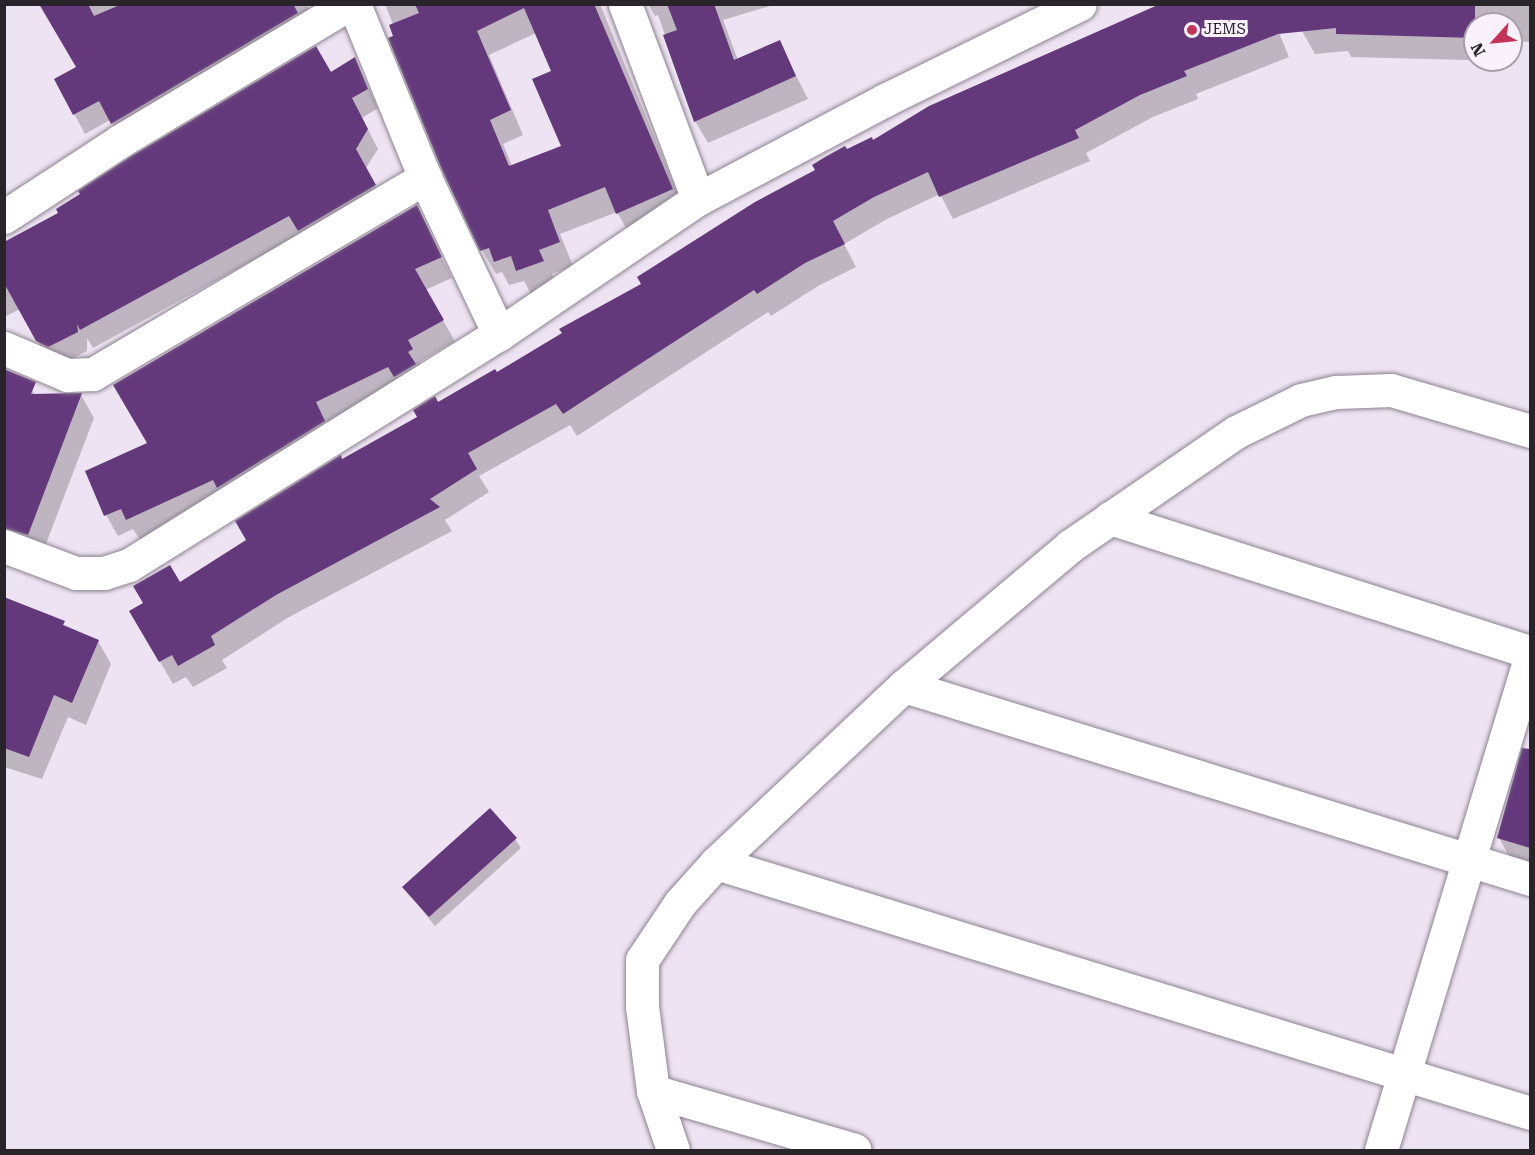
<!DOCTYPE html>
<html>
<head>
<meta charset="utf-8">
<style>
	body { margin:0 }
	#map { position:relative; width:1535px; height:1155px; overflow:hidden; background:#eee3f2; font-family:"Roboto Serif",serif }
	div>[style] { position:absolute }
	.shadow>* { inset:0; background:#0003 }
	.building>* { inset:0; background:#64397c }
	.roads { filter:drop-shadow(0 0 2px #8c8390) drop-shadow(0 0 2px #8c8390) }
	.minor>* { height:33px; margin:-16.5px; padding:0 16.5px; transform-origin:16.5px; border-radius:16.5px; background:#fff }
	.dots>* { width:16px; height:16px; translate:-50% -50%; box-sizing:border-box; border:3px solid #faf1fd; border-radius:50% }
	span { translate:-50% -50%; white-space:nowrap; text-align:center; line-height:1.15; -webkit-text-stroke:6px #faf1fd; paint-order:stroke }
	.poi-label { font-size:15px; color:#282429 }
	.left { translate:0 -50%; text-align:left }
	.frame { position:absolute; inset:0; border:6px solid #282429; pointer-events:none }
	.north { position:absolute; left:1463px; top:12px; width:60px; height:60px; box-sizing:border-box; background:#faf1fd; border:2px solid #a69fa8; border-radius:50%; rotate:243deg; font-size:16px; font-weight:700; line-height:24px; text-align:center; color:#282429 }
	.north::after { content:''; display:block; margin:auto; width:21px; height:27px; background:#c43456; clip-path:polygon(50% 0,100% 100%,50% 72%,0 100%) }
</style>
</head>
<body>
<div id="map">
	<div class="shadow">
		<i style="clip-path:polygon(41px 4px,306px 4px,310px 11px,124px 143px,110px 120px,85px 134px,56px 80px,78px 68px)"></i>
		<i style="clip-path:polygon(evenodd,385px 4px,600px 4px,686px 214px,631px 237px,617px 212px,560px 234px,573px 266px,552px 274px,556px 285px,531px 294px,524px 281px,509px 285px,502px 272px,496px 274px,482px 250px,385px 4px,536px 33px,553px 72px,563px 147px,512px 166px,503px 144px,523px 135px,489px 55px,536px 33px)"></i>
		<i style="clip-path:polygon(648px 4px,777px 4px,723px 20px,738px 60px,779px 42px,808px 99px,708px 143px,695px 121px,658px 15px,655px 16px)"></i>
		<i style="clip-path:polygon(1267px 4px,1289px 57px,1196px 94px,1198px 99px,1153px 117px,1086px 153px,1090px 161px,953px 219px,940px 194px,887px 219px,844px 244px,856px 267px,818px 286px,771px 316px,768px 312px,577px 436px,570px 425px,479px 476px,489px 492px,445px 520px,452px 531px,289px 617px,222px 660px,227px 668px,193px 687px,186px 677px,173px 684px,131px 612px,248px 541px,342px 461px,496px 374px,643px 285px,846px 151px)"></i>
		<i style="clip-path:polygon(1299px 4px,1530px 4px,1530px 42px,1511px 41px,1511px 24px,1475px 24px,1475px 60px,1504px 61px,1351px 57px,1348px 51px,1315px 54px,1302px 31px)"></i>
		<i style="clip-path:polygon(355px 59px,378px 108px,362px 118px,378px 149px,366px 168px,385px 205px,301px 234px,93px 348px,87px 338px,87px 351px,60px 365px,48px 360px,20px 309px,4px 317px,4px 244px)"></i>
		<i style="clip-path:polygon(416px 207px,452px 278px,425px 290px,455px 341px,419px 362px,424px 371px,140px 540px,133px 529px,118px 536px,106px 515px,149px 444px)"></i>
		<i style="clip-path:polygon(4px 379px,32px 390px,35px 396px,81px 395px,94px 418px,41px 557px,4px 547px)"></i>
		<i style="clip-path:polygon(4px 597px,98px 641px,111px 664px,86px 725px,68px 717px,42px 779px,4px 767px)"></i>
		<i style="clip-path:polygon(1520px 762px,1530px 765px,1530px 864px,1510px 858px,1499px 838px)"></i>
		<i style="clip-path:polygon(515px 839px,521px 848px,435px 926px,404px 888px)"></i>
	</div>
	<div class="building">
		<i style="clip-path:polygon(39px 4px,88px 4px,94px 16px,122px 4px,293px 4px,298px 13px,111px 124px,99px 101px,73px 115px,54px 79px,76px 67px)"></i>
		<i style="clip-path:polygon(evenodd,415px 4px,594px 4px,673px 189px,616px 214px,605px 187px,548px 210px,560px 242px,539px 250px,544px 261px,516px 271px,511px 256px,494px 262px,489px 248px,480px 251px,442px 170px,388px 38px,393px 36px,389px 25px,419px 13px,415px 4px,524px 8px,551px 71px,532px 79px,561px 146px,509px 166px,490px 120px,511px 110px,477px 31px,524px 8px)"></i>
		<i style="clip-path:polygon(667px 4px,714px 4px,734px 60px,780px 40px,796px 76px,694px 122px,663px 35px,677px 30px)"></i>
		<i style="clip-path:polygon(1160px 4px,1475px 4px,1475px 38px,1336px 34px,1336px 28px,1278px 34px,1184px 71px,1187px 76px,1140px 95px,1075px 130px,1079px 138px,939px 197px,928px 172px,874px 197px,833px 221px,845px 244px,805px 263px,757px 294px,754px 290px,563px 414px,556px 404px,468px 453px,477px 469px,430px 499px,440px 507px,276px 595px,211px 636px,215px 645px,178px 666px,172px 655px,159px 662px,129px 611px,143px 603px,133px 586px,170px 565px,180px 582px,246px 540px,235px 521px,341px 455px,342px 459px,417px 417px,413px 410px,435px 396px,438px 402px,495px 369px,497px 372px,562px 333px,559px 329px,641px 284px,637px 277px,755px 202px,815px 170px,812px 165px,825px 157px,845px 146px,847px 149px,872px 137px,873px 140px,929px 106px)"></i>
		<i style="clip-path:polygon(316px 46px,331px 72px,355px 57px,368px 89px,352px 98px,368px 129px,356px 149px,376px 185px,298px 231px,289px 216px,80px 330px,77px 324px,78px 332px,48px 347px,36px 341px,4px 283px,4px 242px,58px 213px,56px 209px,80px 194px,78px 191px,130px 157px)"></i>
		<i style="clip-path:polygon(417px 205px,442px 257px,415px 269px,444px 320px,408px 340px,413px 349px,408px 352px,416px 364px,394px 377px,388px 367px,316px 402px,325px 421px,217px 488px,213px 480px,126px 520px,121px 509px,104px 516px,85px 471px,147px 443px,113px 385px)"></i>
		<i style="clip-path:polygon(4px 369px,36px 382px,31px 394px,82px 393px,28px 535px,4px 528px)"></i>
		<i style="clip-path:polygon(4px 597px,65px 621px,63px 625px,99px 640px,72px 703px,54px 695px,29px 757px,4px 748px)"></i>
		<i style="clip-path:polygon(1522px 748px,1530px 749px,1530px 848px,1497px 838px)"></i>
		<i style="clip-path:polygon(490px 808px,517px 838px,429px 917px,402px 887px)"></i>
	</div>
	<div class="roads">
		<div class="minor">
			<i style="left:354px;top:4px;width:188px;rotate:67.8deg"></i>
			<i style="left:425px;top:178px;width:173px;rotate:64.6deg"></i>
			<i style="left:625px;top:4px;width:208px;rotate:69.5deg"></i>
			<i style="left:4px;top:217px;width:139px;rotate:-33.2deg"></i>
			<i style="left:120px;top:141px;width:267px;rotate:-30.9deg"></i>
			<i style="left:4px;top:348px;width:69px;rotate:23.2deg"></i>
			<i style="left:67px;top:375px;width:26px;rotate:-2deg"></i>
			<i style="left:93px;top:374px;width:386px;rotate:-30.6deg"></i>
			<i style="left:1110px;top:518px;width:441px;rotate:17.7deg"></i>
			<i style="left:4px;top:546px;width:77px;rotate:20.6deg"></i>
			<i style="left:76px;top:573px;width:28px"></i>
			<i style="left:104px;top:573px;width:26px;rotate:-18deg"></i>
			<i style="left:129px;top:565px;width:436px;rotate:-32deg"></i>
			<i style="left:499px;top:334px;width:240px;rotate:-34.2deg"></i>
			<i style="left:698px;top:199px;width:212px;rotate:-27.9deg"></i>
			<i style="left:885px;top:100px;width:217px;rotate:-26.2deg"></i>
			<i style="left:904px;top:686px;width:655px;rotate:17.13deg"></i>
			<i style="left:716px;top:863px;width:852px;rotate:17.07deg"></i>
			<i style="left:653px;top:1091px;width:210px;rotate:16.3deg"></i>
			<i style="left:673px;top:1150px;width:62px;rotate:-108.7deg"></i>
			<i style="left:653px;top:1091px;width:86px;rotate:-97.4deg"></i>
			<i style="left:642px;top:1006px;width:46px;rotate:-90deg"></i>
			<i style="left:642px;top:960px;width:69px;rotate:-56.3deg"></i>
			<i style="left:680px;top:903px;width:54px;rotate:-48deg"></i>
			<i style="left:716px;top:863px;width:258px;rotate:-43.3deg"></i>
			<i style="left:904px;top:686px;width:217px;rotate:-40.1deg"></i>
			<i style="left:1070px;top:546px;width:201px;rotate:-34.5deg"></i>
			<i style="left:1236px;top:432px;width:72px;rotate:-26.2deg"></i>
			<i style="left:1301px;top:400px;width:37px;rotate:-13deg"></i>
			<i style="left:1337px;top:392px;width:54px;rotate:-2.1deg"></i>
			<i style="left:1391px;top:390px;width:145px;rotate:16.4deg"></i>
			<i style="left:1381px;top:1150px;width:514px;rotate:-73.15deg"></i>
		</div>
	</div>
	<div class="dots">
		<i style="left:1192px;top:30px;background:#c43456"></i>
	</div>
	<div class="poi-label">
		<span class="left" style="left:1204px;top:30px">JEMS</span>
	</div>
	<div class="frame"></div>
	<div class="north">N</div>
</div>
</body>
</html>
